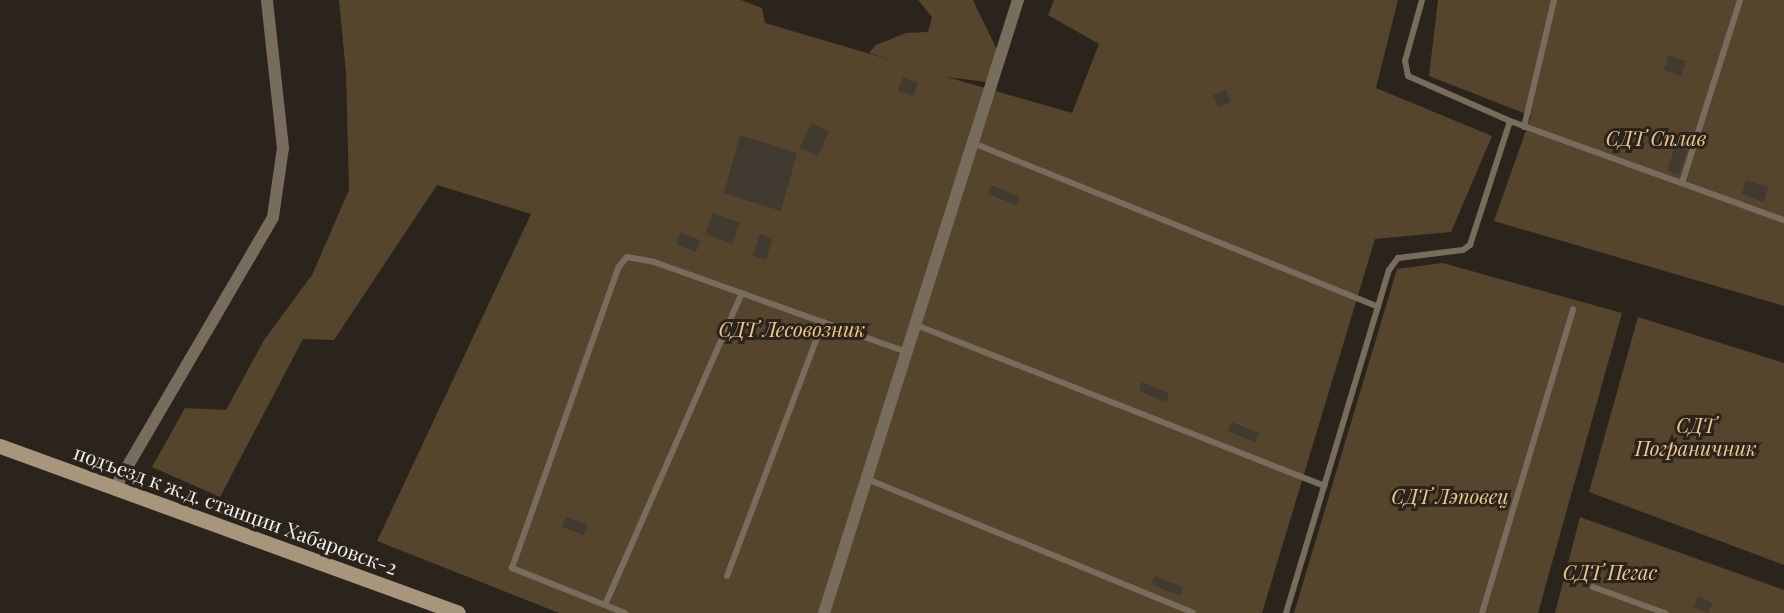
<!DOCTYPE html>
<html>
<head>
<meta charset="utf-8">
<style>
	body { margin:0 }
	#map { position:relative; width:1784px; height:613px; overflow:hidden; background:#2a241c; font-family:"Playfair Display",serif }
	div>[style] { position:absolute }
	.green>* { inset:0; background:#55452d }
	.building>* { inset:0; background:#403a31 }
	.lane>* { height:6px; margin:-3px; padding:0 3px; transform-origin:3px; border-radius:3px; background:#786d5d }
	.street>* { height:12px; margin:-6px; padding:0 6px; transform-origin:6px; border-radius:6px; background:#786d5d }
	.secondary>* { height:15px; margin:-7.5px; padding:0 7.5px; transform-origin:7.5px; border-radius:7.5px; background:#a8967c }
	span { translate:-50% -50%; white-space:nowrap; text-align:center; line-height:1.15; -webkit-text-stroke:6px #2a241c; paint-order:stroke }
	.park-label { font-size:20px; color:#f1c88a; font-style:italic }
	.street-label { font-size:20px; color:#f4f0eb }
</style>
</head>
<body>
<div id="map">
	<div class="green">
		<i style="clip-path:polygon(339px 0,741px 0,762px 8px,765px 23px,901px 63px,869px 53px,876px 45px,906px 33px,928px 32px,932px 17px,918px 0,973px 0,998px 52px,986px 82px,947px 77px,1072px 113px,1099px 44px,1048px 15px,1054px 0,1398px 0,1376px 88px,1492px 136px,1451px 232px,1375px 239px,1262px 613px,559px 613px,377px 541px,531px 214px,437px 185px,334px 340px,303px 339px,220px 497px,152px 467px,185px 408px,226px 410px,264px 340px,312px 275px,349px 190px,346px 73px)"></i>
		<i style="clip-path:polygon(1438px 0,1784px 0,1784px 306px,1494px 221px,1531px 116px,1429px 76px)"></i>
		<i style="clip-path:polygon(1443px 263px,1622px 313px,1538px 613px,1294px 613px,1397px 269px)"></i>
		<i style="clip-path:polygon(1638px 317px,1784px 363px,1784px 565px,1589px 492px)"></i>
		<i style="clip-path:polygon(1580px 517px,1784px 590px,1784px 613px,1555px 613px)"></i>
	</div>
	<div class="building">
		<i style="clip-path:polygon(1668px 55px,1686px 61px,1681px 76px,1664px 70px)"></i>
		<i style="clip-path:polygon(903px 77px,918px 83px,913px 96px,898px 91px)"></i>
		<i style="clip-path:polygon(1226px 90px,1231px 102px,1218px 107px,1213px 95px)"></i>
		<i style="clip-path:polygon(811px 123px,829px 131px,818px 156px,800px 148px)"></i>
		<i style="clip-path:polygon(740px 135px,797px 153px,781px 211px,724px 193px)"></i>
		<i style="clip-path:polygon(1675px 147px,1687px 151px,1679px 175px,1667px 171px)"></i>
		<i style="clip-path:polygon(1746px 180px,1768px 187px,1764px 202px,1742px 194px)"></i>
		<i style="clip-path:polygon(991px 185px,1020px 197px,1016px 205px,988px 194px)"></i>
		<i style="clip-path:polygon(713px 213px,740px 223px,732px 244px,705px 234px)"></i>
		<i style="clip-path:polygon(680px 233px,700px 240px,696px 252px,676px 244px)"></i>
		<i style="clip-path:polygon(760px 234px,772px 238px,766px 260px,753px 256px)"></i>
		<i style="clip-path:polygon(1142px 382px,1169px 393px,1166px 402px,1139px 391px)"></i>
		<i style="clip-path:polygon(1232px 422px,1259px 433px,1255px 442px,1228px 431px)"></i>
		<i style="clip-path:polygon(566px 517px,588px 525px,584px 535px,562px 527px)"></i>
		<i style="clip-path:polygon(1155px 576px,1183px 587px,1180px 596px,1151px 584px)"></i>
		<i style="clip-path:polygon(1698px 596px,1713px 603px,1708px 613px,1694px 607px)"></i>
	</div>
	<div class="lane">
		<i style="left:1510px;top:121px;width:291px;rotate:19.9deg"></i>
		<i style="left:1524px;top:127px;width:130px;rotate:-76.7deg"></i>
		<i style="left:973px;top:143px;width:437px;rotate:22deg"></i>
		<i style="left:1682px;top:183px;width:192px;rotate:-72.4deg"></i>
		<i style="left:916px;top:325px;width:439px;rotate:21.5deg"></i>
		<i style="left:867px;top:479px;width:352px;rotate:22.3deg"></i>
		<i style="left:727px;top:576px;width:272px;rotate:-69.3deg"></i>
		<i style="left:1593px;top:587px;width:77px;rotate:19.9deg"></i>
		<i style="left:605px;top:605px;width:341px;rotate:-66.3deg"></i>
		<i style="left:625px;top:613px;width:122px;rotate:-158.3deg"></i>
		<i style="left:512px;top:568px;width:318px;rotate:-70.5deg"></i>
		<i style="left:618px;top:268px;width:14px;rotate:-51deg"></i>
		<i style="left:627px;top:257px;width:27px;rotate:10deg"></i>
		<i style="left:654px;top:262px;width:269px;rotate:19.6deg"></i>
		<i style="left:1286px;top:613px;width:358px;rotate:-73.3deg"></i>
		<i style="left:1389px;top:270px;width:15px;rotate:-53deg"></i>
		<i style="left:1398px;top:258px;width:65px;rotate:-7deg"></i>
		<i style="left:1463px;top:250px;width:9px;rotate:-36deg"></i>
		<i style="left:1470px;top:245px;width:130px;rotate:-72.1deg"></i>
		<i style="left:1510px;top:121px;width:111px;rotate:-156.2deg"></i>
		<i style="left:1408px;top:76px;width:15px;rotate:-101deg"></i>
		<i style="left:1405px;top:61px;width:63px;rotate:-74.4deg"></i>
		<i style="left:1482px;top:613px;width:317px;rotate:-73.3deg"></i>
	</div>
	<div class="street">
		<i style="left:116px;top:486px;width:311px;rotate:-59.7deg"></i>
		<i style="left:273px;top:217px;width:70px;rotate:-81.8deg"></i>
		<i style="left:283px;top:148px;width:149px;rotate:-96.2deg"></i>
		<i style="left:824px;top:613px;width:643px;rotate:-72.44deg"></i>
	</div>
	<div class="secondary">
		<i style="left:0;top:446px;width:487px;rotate:20deg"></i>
	</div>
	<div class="park-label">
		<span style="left:1656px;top:137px">СДТ Сплав</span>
		<span style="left:792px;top:328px">СДТ Лесовозник</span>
		<span style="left:1696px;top:436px">СДТ<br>Пограничник</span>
		<span style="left:1450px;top:495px">СДТ Лэповец</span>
		<span style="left:1610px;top:571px">СДТ Пегас</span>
	</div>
	<div class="street-label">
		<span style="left:236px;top:509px;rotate:20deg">подъезд к ж.д. станции Хабаровск-2</span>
	</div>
</div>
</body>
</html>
